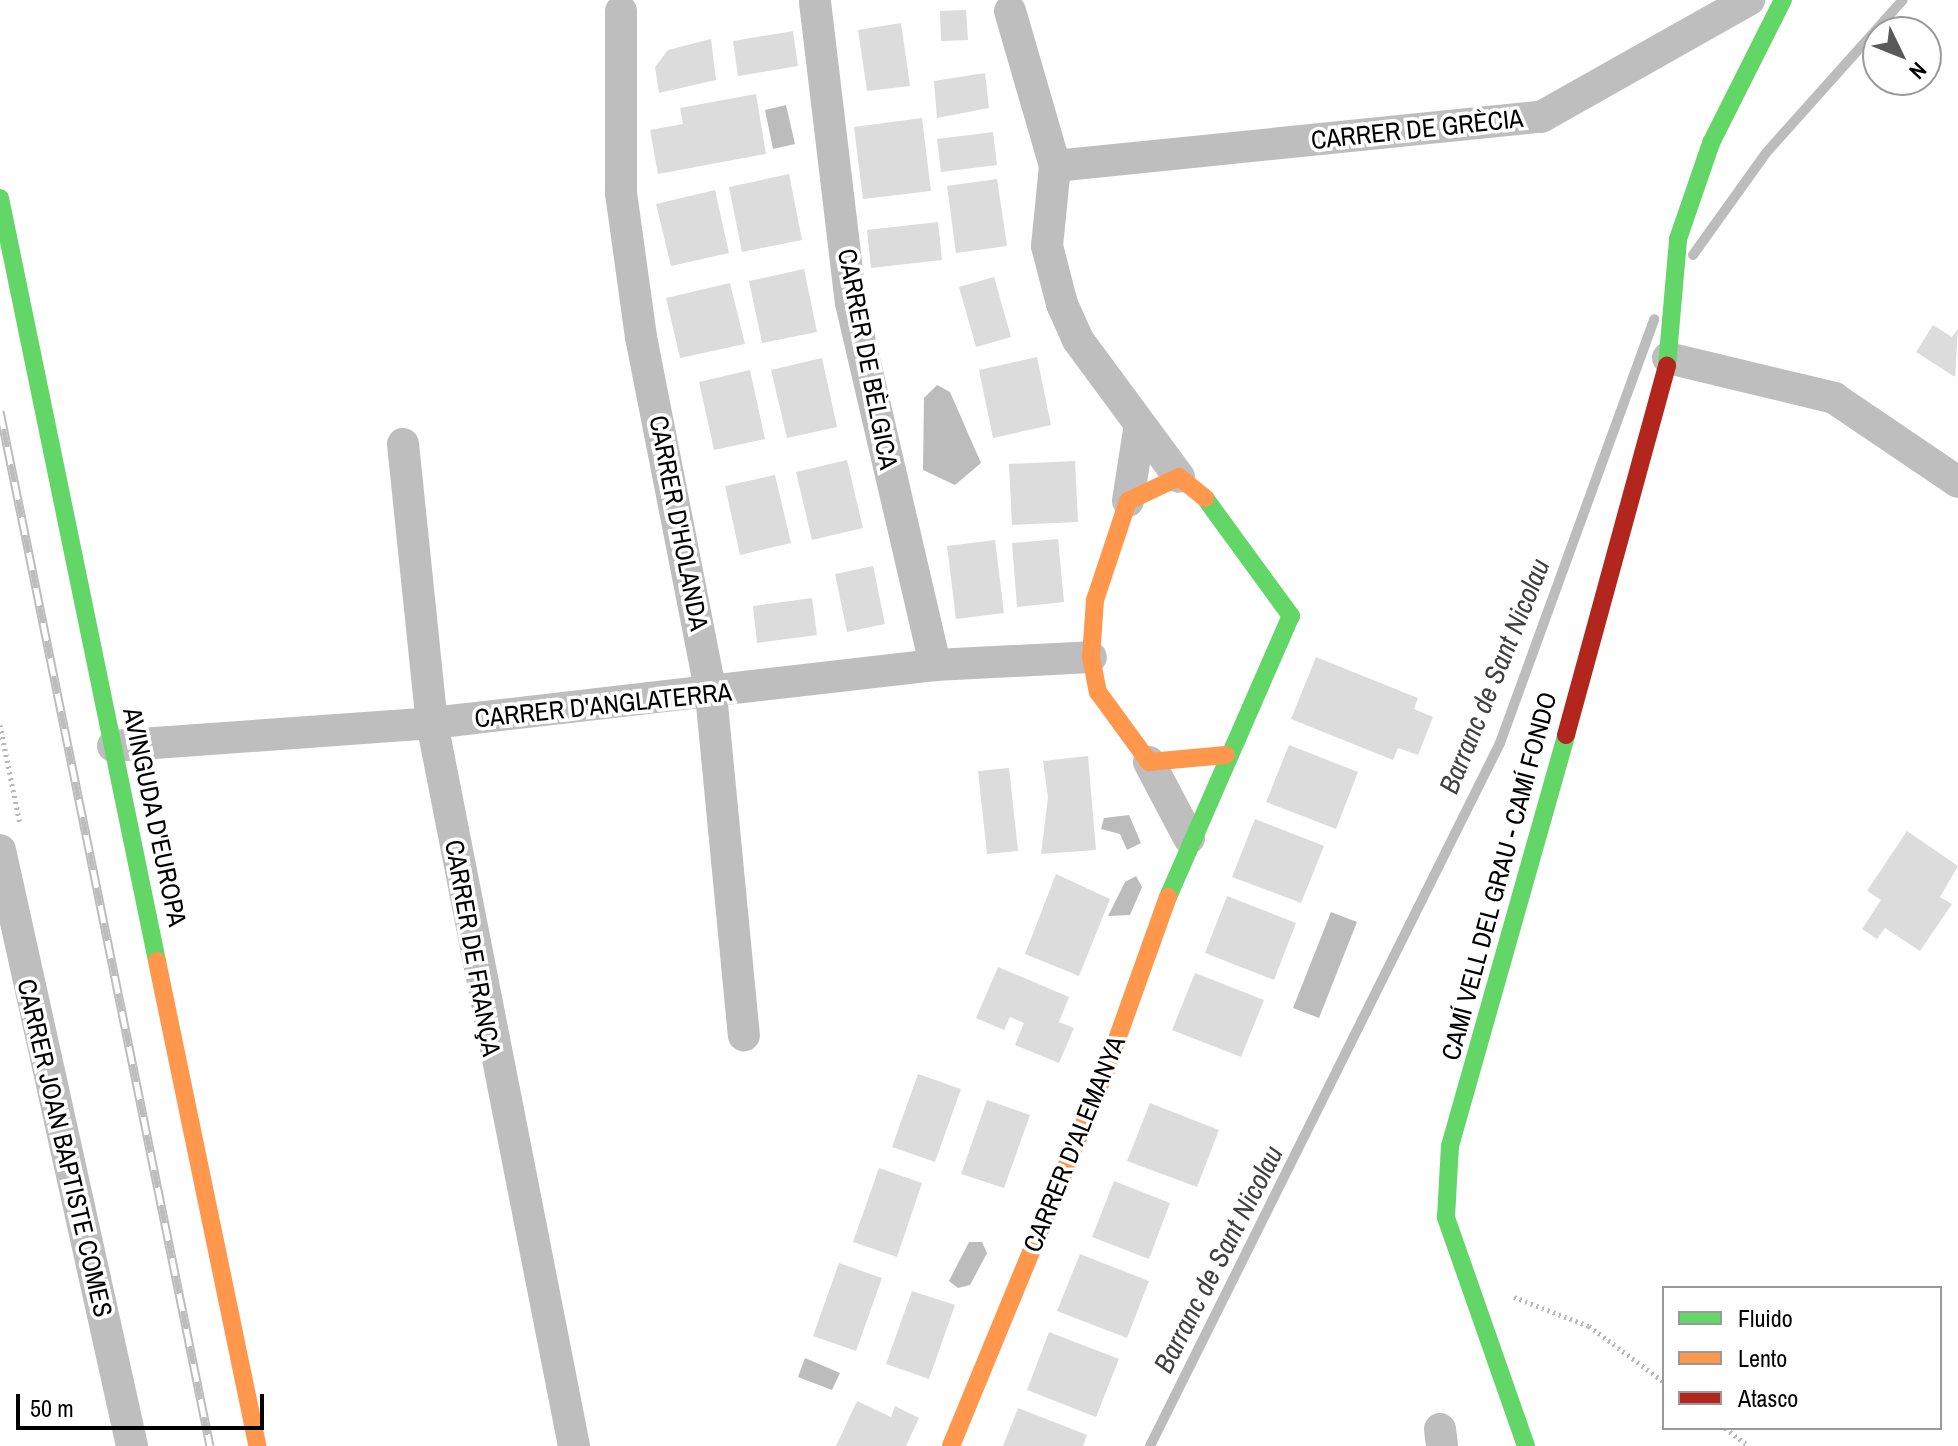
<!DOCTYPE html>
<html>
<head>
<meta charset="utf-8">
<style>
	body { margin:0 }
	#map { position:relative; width:1958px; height:1446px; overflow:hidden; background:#fff; font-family:"Archivo Narrow",sans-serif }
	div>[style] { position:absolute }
	.water>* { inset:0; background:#bcbcbc }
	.stream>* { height:10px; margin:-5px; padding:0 5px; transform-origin:5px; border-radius:5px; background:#bcbcbc }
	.building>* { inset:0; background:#dcdcdc }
	.path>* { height:5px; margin-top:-2.5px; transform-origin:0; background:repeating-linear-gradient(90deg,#b8b8b8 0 2px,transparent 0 6px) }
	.street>* { height:32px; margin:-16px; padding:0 16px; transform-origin:16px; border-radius:16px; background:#bebebe }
	.fast>* { height:18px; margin:-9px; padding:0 9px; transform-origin:9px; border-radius:9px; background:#63d668 }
	.slow>* { height:18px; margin:-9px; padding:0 9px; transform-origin:9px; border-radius:9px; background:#ff974d }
	.jam>* { height:18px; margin:-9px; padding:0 9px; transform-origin:9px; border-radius:9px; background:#b3261e }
	.rail>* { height:9px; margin-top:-4.5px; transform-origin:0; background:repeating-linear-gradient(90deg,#fff 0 18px,#bdbdbd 0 36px); box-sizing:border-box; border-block:2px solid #bdbdbd }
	span { translate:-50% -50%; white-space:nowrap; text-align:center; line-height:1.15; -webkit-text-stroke:7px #fff; paint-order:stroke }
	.street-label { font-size:26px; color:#000 }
	.water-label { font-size:28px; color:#404040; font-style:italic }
	.legend { position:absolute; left:1662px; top:1286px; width:280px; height:144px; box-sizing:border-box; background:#fff; border:2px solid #999; margin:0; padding:10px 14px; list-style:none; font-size:24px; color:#000 }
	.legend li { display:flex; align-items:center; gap:16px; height:40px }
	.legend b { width:40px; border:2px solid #999 }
	.north { position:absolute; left:1862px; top:16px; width:80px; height:80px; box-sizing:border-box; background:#fff; border:2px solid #999; border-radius:50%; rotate:133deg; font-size:22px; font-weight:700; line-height:32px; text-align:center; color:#000 }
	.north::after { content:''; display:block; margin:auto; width:28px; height:36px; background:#595959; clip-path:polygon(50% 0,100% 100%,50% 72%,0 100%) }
	.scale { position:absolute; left:16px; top:1394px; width:248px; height:36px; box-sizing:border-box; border:4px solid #000; border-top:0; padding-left:10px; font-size:24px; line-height:28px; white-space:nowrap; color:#000; -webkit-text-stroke:6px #fff; paint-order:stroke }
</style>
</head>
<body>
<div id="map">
	<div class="water">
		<i style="clip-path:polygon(786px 105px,795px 144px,773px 149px,765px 110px)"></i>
		<i style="clip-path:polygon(937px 385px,950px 392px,981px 463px,955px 485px,923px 470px,924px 398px)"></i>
		<i style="clip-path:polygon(1129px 815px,1141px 843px,1127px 850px,1120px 834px,1101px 829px,1104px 818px)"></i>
		<i style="clip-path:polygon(1136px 876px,1142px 887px,1130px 915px,1108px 916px,1125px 882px)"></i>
		<i style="clip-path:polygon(1331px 912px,1357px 922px,1319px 1018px,1293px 1008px)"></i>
		<i style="clip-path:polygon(969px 1242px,982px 1242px,987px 1253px,970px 1285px,958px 1288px,949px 1281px)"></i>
		<i style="clip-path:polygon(805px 1358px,840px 1373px,832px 1390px,798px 1377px)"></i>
	</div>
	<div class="stream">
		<i style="left:1693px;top:255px;width:125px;rotate:-54.4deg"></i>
		<i style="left:1766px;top:153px;width:205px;rotate:-48.2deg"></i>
		<i style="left:1150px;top:1446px;width:785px;rotate:-63.53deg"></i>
		<i style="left:1500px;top:743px;width:451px;rotate:-70deg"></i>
	</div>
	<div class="building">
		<i style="clip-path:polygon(966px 10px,968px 40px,941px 41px,940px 11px)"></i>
		<i style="clip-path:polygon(901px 23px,910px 86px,867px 91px,858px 30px)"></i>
		<i style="clip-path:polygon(793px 31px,798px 66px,738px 76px,733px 41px)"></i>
		<i style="clip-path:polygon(711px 39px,716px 80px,659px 93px,655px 67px,668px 50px)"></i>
		<i style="clip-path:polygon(985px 73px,989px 108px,937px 118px,934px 81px)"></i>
		<i style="clip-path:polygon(756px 94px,766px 154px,658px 174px,650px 130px,683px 124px,680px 108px)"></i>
		<i style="clip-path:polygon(922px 118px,931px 191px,863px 199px,854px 127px)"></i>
		<i style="clip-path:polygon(993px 132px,997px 165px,941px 172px,937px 139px)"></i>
		<i style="clip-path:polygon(789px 174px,802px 240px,742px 252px,729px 187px)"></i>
		<i style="clip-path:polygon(997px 179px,1007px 246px,956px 253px,947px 186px)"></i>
		<i style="clip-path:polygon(715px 190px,729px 253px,671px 266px,656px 204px)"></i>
		<i style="clip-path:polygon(938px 222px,942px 260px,871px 268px,867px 230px)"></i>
		<i style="clip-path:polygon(804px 269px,817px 332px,762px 343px,749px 281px)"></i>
		<i style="clip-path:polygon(994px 277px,1011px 337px,976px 347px,959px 287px)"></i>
		<i style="clip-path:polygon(730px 283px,745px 344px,680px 358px,666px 298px)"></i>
		<i style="clip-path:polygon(1933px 325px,1952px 337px,1958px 329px,1955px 377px,1916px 352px)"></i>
		<i style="clip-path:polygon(1037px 357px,1051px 425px,993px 438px,979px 370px)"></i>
		<i style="clip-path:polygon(822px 358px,837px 427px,787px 438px,771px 370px)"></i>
		<i style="clip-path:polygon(750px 370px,765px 439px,714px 450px,699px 382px)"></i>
		<i style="clip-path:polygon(847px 460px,863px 528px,812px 540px,796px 472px)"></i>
		<i style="clip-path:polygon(1075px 461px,1078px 522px,1012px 525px,1009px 464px)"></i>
		<i style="clip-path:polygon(775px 475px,791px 543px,740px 555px,725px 486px)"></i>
		<i style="clip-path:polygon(1058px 539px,1064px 602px,1017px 607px,1012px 543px)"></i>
		<i style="clip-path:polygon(995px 540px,1004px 613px,956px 619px,947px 546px)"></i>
		<i style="clip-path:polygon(873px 566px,885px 624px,847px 632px,835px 574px)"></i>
		<i style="clip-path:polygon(812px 598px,817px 635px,757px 643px,753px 606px)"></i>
		<i style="clip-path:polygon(1316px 657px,1418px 698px,1414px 709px,1433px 717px,1418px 755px,1398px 748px,1393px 760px,1291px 719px)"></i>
		<i style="clip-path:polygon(1289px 745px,1358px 772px,1336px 829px,1266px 802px)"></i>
		<i style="clip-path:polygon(1088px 756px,1096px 850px,1041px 854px,1048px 797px,1043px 761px)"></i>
		<i style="clip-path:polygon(1009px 768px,1018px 851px,987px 854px,978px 771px)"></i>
		<i style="clip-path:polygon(1255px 819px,1324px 846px,1301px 903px,1232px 877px)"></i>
		<i style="clip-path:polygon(1907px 831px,1958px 866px,1940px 897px,1952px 904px,1920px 951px,1885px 928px,1877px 939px,1862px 929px,1881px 900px,1867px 891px)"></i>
		<i style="clip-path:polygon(1056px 874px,1110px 899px,1079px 976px,1025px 954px)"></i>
		<i style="clip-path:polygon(1227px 896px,1296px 923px,1274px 980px,1205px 953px)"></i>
		<i style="clip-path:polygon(998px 967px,1069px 997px,1059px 1022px,1074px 1028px,1059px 1063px,1015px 1045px,1024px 1023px,1010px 1017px,1004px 1030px,976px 1018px)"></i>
		<i style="clip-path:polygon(1195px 973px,1264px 1000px,1241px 1057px,1172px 1030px)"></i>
		<i style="clip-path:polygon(918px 1074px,961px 1089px,935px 1162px,892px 1147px)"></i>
		<i style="clip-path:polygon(987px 1100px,1030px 1115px,1004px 1188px,961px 1174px)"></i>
		<i style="clip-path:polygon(1150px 1103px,1219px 1130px,1197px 1187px,1127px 1161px)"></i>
		<i style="clip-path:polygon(879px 1168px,922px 1183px,897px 1257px,853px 1242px)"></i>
		<i style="clip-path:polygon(1114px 1181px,1170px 1203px,1149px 1259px,1092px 1237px)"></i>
		<i style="clip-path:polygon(1080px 1254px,1149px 1281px,1127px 1338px,1057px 1311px)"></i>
		<i style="clip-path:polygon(839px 1263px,882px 1278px,856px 1351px,813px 1336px)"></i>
		<i style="clip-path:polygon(912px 1291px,955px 1305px,929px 1379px,886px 1364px)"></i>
		<i style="clip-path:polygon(1049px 1332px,1119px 1359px,1096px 1417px,1027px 1390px)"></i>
		<i style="clip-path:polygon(857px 1401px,891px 1417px,895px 1406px,919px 1418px,906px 1446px,836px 1446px)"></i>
		<i style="clip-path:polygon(1018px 1408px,1087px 1435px,1083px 1446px,1003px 1446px)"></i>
	</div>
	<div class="path">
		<i style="left:0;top:725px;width:101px;rotate:78.6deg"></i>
		<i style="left:1514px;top:1297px;width:80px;rotate:21.1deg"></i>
		<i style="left:1589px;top:1326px;width:94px;rotate:36.7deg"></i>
		<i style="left:1725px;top:1428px;width:30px;rotate:37deg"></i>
	</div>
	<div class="street">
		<i style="left:815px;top:2px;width:303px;rotate:83.2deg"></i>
		<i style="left:851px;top:303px;width:372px;rotate:76.9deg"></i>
		<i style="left:621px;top:11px;width:182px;rotate:90deg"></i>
		<i style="left:621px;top:193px;width:145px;rotate:82.1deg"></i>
		<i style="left:641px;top:337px;width:364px;rotate:78.9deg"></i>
		<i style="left:711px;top:694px;width:343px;rotate:84.5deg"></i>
		<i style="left:1010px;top:11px;width:161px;rotate:73.8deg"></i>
		<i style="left:1055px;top:166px;width:80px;rotate:95.7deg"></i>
		<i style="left:1047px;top:246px;width:60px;rotate:75.5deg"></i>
		<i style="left:1062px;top:304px;width:39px;rotate:66deg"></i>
		<i style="left:1078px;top:340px;width:170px;rotate:53.6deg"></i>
		<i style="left:1055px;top:166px;width:488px;rotate:-5.8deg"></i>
		<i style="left:1541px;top:117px;width:239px;rotate:-29.4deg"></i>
		<i style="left:1668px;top:358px;width:171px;rotate:13.5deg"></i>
		<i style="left:1834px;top:398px;width:150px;rotate:34.1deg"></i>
		<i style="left:403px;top:444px;width:281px;rotate:84.1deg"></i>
		<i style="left:432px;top:723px;width:737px;rotate:78.89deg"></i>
		<i style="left:1128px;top:501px;width:72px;rotate:-81.2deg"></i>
		<i style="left:113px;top:746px;width:320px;rotate:-4.1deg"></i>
		<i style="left:432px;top:723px;width:506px;rotate:-6.58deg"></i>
		<i style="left:935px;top:665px;width:156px;rotate:-2.9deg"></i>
		<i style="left:1149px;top:762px;width:86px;rotate:62.2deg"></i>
		<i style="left:0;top:850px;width:610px;rotate:77.51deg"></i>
		<i style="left:1440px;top:1429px;width:17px;rotate:83deg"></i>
	</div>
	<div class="fast">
		<i style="left:0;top:198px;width:779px;rotate:78.37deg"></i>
		<i style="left:1667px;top:366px;width:127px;rotate:-85deg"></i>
		<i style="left:1678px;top:239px;width:102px;rotate:-71deg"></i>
		<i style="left:1711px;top:143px;width:160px;rotate:-63.3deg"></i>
		<i style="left:1168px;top:897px;width:307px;rotate:-66.4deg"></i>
		<i style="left:1291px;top:616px;width:146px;rotate:-126.1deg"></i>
		<i style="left:1526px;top:1446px;width:243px;rotate:-109.3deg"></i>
		<i style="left:1446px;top:1217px;width:71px;rotate:-86.8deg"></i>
		<i style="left:1450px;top:1146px;width:427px;rotate:-74.2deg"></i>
	</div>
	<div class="slow">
		<i style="left:1205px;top:498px;width:33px;rotate:-141deg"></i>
		<i style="left:1179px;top:477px;width:56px;rotate:154.8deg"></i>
		<i style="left:1128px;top:501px;width:104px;rotate:108.4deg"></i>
		<i style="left:1095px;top:600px;width:57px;rotate:94deg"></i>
		<i style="left:1091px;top:657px;width:36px;rotate:79deg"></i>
		<i style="left:1098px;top:692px;width:87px;rotate:53.9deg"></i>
		<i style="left:1149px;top:762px;width:77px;rotate:-5.2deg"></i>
		<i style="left:157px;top:961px;width:495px;rotate:78.3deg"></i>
		<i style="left:951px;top:1446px;width:407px;rotate:-67.6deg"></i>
		<i style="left:1106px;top:1070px;width:184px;rotate:-70.3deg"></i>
	</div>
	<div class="jam">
		<i style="left:1566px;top:735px;width:383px;rotate:-74.7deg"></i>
	</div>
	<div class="rail">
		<i style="left:0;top:411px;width:1056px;rotate:78.53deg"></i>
	</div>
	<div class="street-label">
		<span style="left:1417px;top:129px;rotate:-6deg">CARRER DE GRÈCIA</span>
		<span style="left:868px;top:359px;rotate:79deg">CARRER DE BÈLGICA</span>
		<span style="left:679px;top:523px;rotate:79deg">CARRER D'HOLANDA</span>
		<span style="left:603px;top:705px;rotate:-6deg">CARRER D'ANGLATERRA</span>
		<span style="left:155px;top:817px;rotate:78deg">AVINGUDA D'EUROPA</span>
		<span style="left:1499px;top:876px;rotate:-75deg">CAMÍ VELL DEL GRAU - CAMÍ FONDO</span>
		<span style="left:473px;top:948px;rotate:80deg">CARRER DE FRANÇA</span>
		<span style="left:1074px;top:1144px;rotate:-68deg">CARRER D'ALEMANYA</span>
		<span style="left:65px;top:1148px;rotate:77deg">CARRER JOAN BAPTISTE COMES</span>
	</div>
	<div class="water-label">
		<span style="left:1494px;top:676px;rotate:-68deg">Barranc de Sant Nicolau</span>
		<span style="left:1218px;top:1259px;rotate:-63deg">Barranc de Sant Nicolau</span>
	</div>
	<ul class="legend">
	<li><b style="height:10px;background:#63d668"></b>Fluido</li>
	<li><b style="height:10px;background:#ff974d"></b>Lento</li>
	<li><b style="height:10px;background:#b3261e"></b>Atasco</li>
	</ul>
	<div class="north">N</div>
	<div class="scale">50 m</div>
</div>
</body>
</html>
